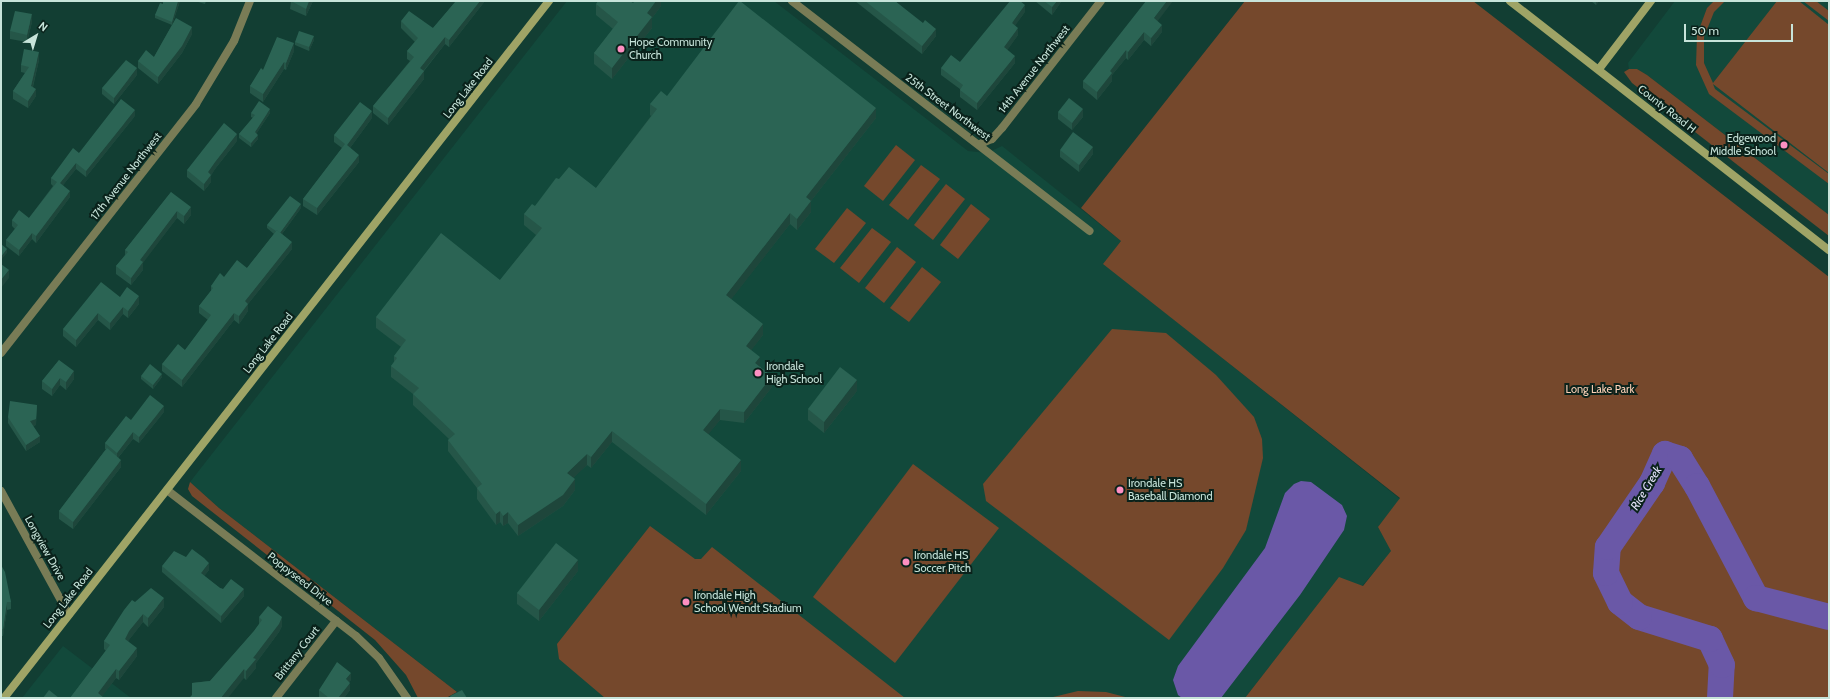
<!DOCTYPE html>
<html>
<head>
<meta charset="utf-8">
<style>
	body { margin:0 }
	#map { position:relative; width:1830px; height:699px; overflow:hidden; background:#123e33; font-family:Cabin,sans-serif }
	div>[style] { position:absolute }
	.built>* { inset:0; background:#12493b }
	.green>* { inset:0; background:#75482c }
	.water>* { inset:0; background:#6a58a7 }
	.river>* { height:26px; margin:-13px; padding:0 13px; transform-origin:13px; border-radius:13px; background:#6a58a7 }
	.street>* { height:8px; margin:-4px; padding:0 4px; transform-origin:4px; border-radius:4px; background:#797c56 }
	.secondary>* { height:8px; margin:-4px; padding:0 4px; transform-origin:4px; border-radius:4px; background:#9fa466 }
	.wall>* { inset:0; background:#255648 }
	.shaded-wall>* { inset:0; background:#1e463b }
	.building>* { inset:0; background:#2b6454 }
	.dots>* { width:11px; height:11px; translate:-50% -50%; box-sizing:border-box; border:2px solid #0a221b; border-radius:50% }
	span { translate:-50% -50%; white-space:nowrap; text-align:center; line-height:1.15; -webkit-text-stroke:4px #0a221b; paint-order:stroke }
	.poi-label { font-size:11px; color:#c7e4da }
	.left { translate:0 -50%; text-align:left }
	.right { translate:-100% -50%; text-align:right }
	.street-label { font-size:11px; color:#c7e4da }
	.park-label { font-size:11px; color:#fed2b8 }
	.water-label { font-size:12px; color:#e4e1f8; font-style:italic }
	.frame { position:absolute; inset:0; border:2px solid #c7e4da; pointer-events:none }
	.north { position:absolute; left:16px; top:16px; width:40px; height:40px; -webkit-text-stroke:3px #0a221b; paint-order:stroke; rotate:38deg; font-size:11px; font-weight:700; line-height:16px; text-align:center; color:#c7e4da }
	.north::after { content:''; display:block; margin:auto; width:14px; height:18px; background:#c7e4da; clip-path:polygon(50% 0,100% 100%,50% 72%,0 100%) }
	.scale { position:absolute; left:1684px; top:24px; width:109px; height:18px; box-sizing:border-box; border:2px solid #c7e4da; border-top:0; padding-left:5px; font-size:12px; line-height:14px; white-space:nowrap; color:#c7e4da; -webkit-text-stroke:3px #0a221b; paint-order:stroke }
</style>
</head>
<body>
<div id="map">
	<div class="built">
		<i style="clip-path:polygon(567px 1px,774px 1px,968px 151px,987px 153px,1002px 146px,1121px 241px,1104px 264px,1400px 499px,1378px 527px,1392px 551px,1362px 586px,1339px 578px,1245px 698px,468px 698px,453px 689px,219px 508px,190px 482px)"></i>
		<i style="clip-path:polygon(1675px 1px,1829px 1px,1829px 215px,1647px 75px,1637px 69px,1629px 69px,1628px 63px)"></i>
		<i style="clip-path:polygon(63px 646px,131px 698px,22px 698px)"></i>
	</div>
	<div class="green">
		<i style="clip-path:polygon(1245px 1px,1473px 1px,1829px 277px,1829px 698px,1245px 698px,1339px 577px,1363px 586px,1391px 551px,1378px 527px,1400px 498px,1103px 264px,1121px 241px,1081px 208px)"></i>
		<i style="clip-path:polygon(1714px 1px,1725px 1px,1714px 12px,1704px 37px,1704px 63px,1713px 83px,1777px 1px,1799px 1px,1829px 25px,1829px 173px,1713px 84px,1715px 89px,1829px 174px,1829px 184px,1709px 94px,1696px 65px,1697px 35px,1707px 8px)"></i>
		<i style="clip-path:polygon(1803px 1px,1816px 1px,1829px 11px,1829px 21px)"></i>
		<i style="clip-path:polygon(1629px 69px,1637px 69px,1647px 75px,1829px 215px,1829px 236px,1632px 83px,1624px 72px)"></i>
		<i style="clip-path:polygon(896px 145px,915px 160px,883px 201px,864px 186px)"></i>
		<i style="clip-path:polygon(921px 165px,940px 179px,908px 220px,889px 205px)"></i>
		<i style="clip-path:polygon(946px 184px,965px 199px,933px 240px,914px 225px)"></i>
		<i style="clip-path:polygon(971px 204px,990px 219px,958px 259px,940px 245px)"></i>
		<i style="clip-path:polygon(847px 208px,866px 223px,834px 263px,815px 249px)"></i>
		<i style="clip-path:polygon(872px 228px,891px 242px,859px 283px,840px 268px)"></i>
		<i style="clip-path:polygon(897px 247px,916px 262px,884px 303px,865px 288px)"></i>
		<i style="clip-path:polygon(922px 267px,941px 282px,909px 322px,890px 308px)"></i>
		<i style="clip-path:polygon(1112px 329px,1166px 333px,1216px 375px,1254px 417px,1262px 439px,1263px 458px,1246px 530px,1223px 568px,1169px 640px,986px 501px,983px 484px)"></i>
		<i style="clip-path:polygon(913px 464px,999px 528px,895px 663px,813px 597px)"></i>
		<i style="clip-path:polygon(190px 482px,219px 508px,457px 692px,446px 698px,418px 698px,406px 675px,375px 640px,192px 496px,188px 489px)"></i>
		<i style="clip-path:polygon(650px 526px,695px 559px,701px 559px,712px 547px,905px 698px,605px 698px,559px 659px,557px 644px)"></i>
		<i style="clip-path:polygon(1078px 691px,1106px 692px,1129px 698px,1049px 698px)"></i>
	</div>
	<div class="water">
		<i style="clip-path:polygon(1301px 481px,1311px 482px,1342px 505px,1347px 516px,1344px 530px,1300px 595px,1221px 698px,1182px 698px,1178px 695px,1173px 680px,1178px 666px,1265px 548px,1285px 493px,1294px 484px)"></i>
	</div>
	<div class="river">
		<i style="left:1720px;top:698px;width:33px;rotate:-87deg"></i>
		<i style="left:1722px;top:665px;width:29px;rotate:-115deg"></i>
		<i style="left:1710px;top:639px;width:74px;rotate:-162.8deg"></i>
		<i style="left:1639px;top:617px;width:24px;rotate:-142deg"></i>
		<i style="left:1620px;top:602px;width:32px;rotate:-116deg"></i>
		<i style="left:1606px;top:573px;width:26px;rotate:-86deg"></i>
		<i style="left:1608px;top:547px;width:78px;rotate:-55.5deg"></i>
		<i style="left:1652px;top:483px;width:32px;rotate:-66deg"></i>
		<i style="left:1665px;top:454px;width:16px;rotate:18deg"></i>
		<i style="left:1680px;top:459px;width:32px;rotate:58deg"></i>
		<i style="left:1697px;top:486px;width:127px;rotate:62.2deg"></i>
		<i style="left:1756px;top:598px;width:75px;rotate:14.6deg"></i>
	</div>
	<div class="street">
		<i style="left:792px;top:1px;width:376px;rotate:37.7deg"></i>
		<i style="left:980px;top:144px;width:13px;rotate:-23deg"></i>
		<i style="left:992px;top:139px;width:15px;rotate:-48deg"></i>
		<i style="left:1002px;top:128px;width:161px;rotate:-52.1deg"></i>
		<i style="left:1px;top:353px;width:316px;rotate:-51.9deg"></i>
		<i style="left:196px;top:104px;width:74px;rotate:-58.9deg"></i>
		<i style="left:234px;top:41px;width:43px;rotate:-68.2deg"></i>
		<i style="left:167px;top:490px;width:239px;rotate:37.7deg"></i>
		<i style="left:356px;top:636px;width:32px;rotate:44deg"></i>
		<i style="left:379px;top:658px;width:49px;rotate:55deg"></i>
		<i style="left:1px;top:491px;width:141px;rotate:61.3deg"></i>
		<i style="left:276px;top:698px;width:98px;rotate:-52.1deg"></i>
	</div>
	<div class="secondary">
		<i style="left:1510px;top:1px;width:405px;rotate:38deg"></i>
		<i style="left:1599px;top:69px;width:86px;rotate:-52.6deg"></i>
		<i style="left:4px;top:698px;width:885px;rotate:-51.98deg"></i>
	</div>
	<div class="wall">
		<i style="clip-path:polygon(13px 1px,23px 1px,13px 2px)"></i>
		<i style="clip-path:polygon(180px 1px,172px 25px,192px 34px,182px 53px,158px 84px,138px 68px,138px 61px,154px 57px,172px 25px,155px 18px,155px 15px,163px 4px)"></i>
		<i style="clip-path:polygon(195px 1px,206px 1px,205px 4px)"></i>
		<i style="clip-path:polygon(291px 1px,313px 1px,306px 16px,290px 9px)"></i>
		<i style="clip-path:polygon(456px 1px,485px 1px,449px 47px,445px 44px,424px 71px,424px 79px,388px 125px,373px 113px,373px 106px,410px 61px,407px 59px,407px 51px,415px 42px,401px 28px,401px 21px,433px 28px)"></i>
		<i style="clip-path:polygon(661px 1px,661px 6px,652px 18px,652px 28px,612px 79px,594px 64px,594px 53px,613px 29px,596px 15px,596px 4px,633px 3px)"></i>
		<i style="clip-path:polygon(855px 1px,895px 1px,936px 36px,922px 54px)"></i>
		<i style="clip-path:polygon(1035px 1px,1061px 1px,1061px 2px,1052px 15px)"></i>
		<i style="clip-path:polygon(1591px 1px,1599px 1px,1596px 5px)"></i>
		<i style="clip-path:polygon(1025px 12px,1015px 25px,1018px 35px,1007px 50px,1015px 63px,977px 110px,960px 97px,960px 89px,941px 75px,941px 68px,960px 62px)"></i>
		<i style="clip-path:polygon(1157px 21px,1162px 32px,1151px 46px,1144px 40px,1128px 60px,1126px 58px,1112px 75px,1112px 81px,1097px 100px,1083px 88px,1083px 81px)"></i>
		<i style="clip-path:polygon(32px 22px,27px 42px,10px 39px,10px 31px)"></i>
		<i style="clip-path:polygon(314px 40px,309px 51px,295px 45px,295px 42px)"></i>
		<i style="clip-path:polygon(294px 51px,286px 70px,284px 69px,263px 102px,250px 93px,250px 86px,263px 70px)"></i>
		<i style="clip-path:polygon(39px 60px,33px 87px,36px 96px,28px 108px,13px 99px,13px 91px,25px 73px,21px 72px,21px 65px)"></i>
		<i style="clip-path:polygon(137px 75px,114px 104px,102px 94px,102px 88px)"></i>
		<i style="clip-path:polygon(667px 96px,876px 118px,811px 201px,811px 212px,797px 230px,790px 224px,731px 299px,763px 335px,751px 350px,772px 387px,744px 423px,720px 420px,708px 434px,741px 471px,706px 515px,612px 442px,591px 468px,587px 465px,573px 478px,575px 490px,563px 506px,518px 536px,508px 523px,503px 526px,500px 522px,496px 525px,477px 499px,477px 488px,448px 451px,448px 440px,449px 439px,413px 405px,413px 394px,391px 377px,391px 366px,394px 362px,394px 356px,401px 347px,376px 328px,376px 317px,500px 280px,536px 235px,524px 225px,524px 214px,535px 206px,559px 179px,596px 188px,651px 116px,650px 115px,650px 104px)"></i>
		<i style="clip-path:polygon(1058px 112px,1083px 117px,1072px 130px,1058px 119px)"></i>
		<i style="clip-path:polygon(251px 113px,270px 113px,256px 134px,258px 139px,251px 147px,239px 138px,239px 134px,253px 118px,251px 117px)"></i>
		<i style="clip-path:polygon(135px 116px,86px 177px,76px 169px,63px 185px,70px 197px,36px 243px,32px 239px,19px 256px,6px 246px,6px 240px,15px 229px,12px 226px,12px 220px,29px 218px,53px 186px,51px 184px,51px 178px,79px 153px)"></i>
		<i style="clip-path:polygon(372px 118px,350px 148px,359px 162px,317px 215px,303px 206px,303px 199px,342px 148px,334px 142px,334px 135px)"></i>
		<i style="clip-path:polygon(237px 141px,215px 169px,211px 175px,211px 182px,204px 191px,187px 177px,187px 170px)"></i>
		<i style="clip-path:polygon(1060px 150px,1093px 154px,1079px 172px,1060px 157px)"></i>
		<i style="clip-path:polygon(171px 192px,191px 215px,184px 224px,177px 218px,143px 262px,143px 270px,131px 285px,116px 274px,116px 266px,125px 255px,125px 250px)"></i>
		<i style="clip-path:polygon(301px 208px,282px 234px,292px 249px,248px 304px,248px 311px,239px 324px,234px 320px,182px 387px,162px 371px,162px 364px,185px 350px,208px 320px,199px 313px,199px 306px,211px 291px,211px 286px,224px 277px,247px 268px,274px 234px,267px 228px,267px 225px)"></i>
		<i style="clip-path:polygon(120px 297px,139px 304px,128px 318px,123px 314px,110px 330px,98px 320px,76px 347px,63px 336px,63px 329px)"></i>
		<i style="clip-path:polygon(59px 360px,74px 379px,66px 390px,60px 385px,52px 396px,42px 389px,42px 381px)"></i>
		<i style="clip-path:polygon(141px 376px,162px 377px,153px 389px,141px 379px)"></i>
		<i style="clip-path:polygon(857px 391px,824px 433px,808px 420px,808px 409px)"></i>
		<i style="clip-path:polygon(37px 405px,36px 425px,33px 426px,40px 442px,26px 451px,8px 423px,8px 417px)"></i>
		<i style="clip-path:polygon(164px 412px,139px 443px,133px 439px,118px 458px,121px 467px,73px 529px,59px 519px,59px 511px,106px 449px,105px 449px,105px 443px,131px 420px)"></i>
		<i style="clip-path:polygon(1px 565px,11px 602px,11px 609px,7px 610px,3px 636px,1px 636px)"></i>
		<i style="clip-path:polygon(162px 566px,209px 570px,204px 576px,220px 588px,244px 596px,221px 623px,162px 572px)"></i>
		<i style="clip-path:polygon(578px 571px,539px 621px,517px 604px,517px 593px)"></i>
		<i style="clip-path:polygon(135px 602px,164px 607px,148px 627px,143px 622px,128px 641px,137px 656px,119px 680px,116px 678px,102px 696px,70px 698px,106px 651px,104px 649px,104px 641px)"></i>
		<i style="clip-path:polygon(259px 617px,282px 626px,279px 632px,256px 663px,256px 668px,246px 680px,244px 678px,192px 695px,192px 683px,210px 681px,254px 631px,259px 624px)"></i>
		<i style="clip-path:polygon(351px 680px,349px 682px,350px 690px,344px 698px,319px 698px,319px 690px)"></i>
	</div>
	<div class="shaded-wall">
		<i style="clip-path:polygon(178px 1px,180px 1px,172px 25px,172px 22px)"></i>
		<i style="clip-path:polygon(309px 1px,313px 1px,306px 16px,306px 9px)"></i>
		<i style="clip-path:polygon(480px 1px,485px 1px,449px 47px,449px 40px)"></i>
		<i style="clip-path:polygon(656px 1px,661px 1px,661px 6px,652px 18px,652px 28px,612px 79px,612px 68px,647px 13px)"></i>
		<i style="clip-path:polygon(1057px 1px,1061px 1px,1061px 2px,1052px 15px,1052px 7px)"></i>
		<i style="clip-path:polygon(1167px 1px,1173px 1px,1154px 26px,1154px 18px)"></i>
		<i style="clip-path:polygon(1596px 1px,1599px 1px,1596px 5px)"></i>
		<i style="clip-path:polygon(1025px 5px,1025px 12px,1012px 30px,1012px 23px)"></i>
		<i style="clip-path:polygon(32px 14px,32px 22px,27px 42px,27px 35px)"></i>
		<i style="clip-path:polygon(1162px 25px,1162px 32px,1151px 46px,1151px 38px)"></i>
		<i style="clip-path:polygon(192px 27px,192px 34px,182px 53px,158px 84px,158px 77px)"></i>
		<i style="clip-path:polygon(1018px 28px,1018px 35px,1004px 55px,1004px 47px)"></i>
		<i style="clip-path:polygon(936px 29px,936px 36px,922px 54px,922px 46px)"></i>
		<i style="clip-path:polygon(1144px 32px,1144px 40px,1128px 60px,1128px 52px)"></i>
		<i style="clip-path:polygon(314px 36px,314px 40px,309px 51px,309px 47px)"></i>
		<i style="clip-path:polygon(445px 37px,445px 44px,420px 75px,420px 68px)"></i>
		<i style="clip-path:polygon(294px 43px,294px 51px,286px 70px,286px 63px)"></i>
		<i style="clip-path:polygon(1126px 50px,1126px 58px,1112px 75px,1112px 81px,1097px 100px,1097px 92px,1110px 71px)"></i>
		<i style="clip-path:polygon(39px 52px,39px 60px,31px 93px,31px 86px)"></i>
		<i style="clip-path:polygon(1015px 56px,1015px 63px,977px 110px,977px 103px)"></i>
		<i style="clip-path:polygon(284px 62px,284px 69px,263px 102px,263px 94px)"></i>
		<i style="clip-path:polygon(137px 68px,137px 75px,114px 104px,114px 98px)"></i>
		<i style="clip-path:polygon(424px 71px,424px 79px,388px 125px,388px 118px)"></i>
		<i style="clip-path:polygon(36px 89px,36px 96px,28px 108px,28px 101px)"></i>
		<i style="clip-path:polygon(876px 108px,876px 118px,811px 201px,811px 212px,797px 230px,797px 219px,806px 197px)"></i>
		<i style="clip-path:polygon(270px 109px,270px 113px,255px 136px,255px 132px)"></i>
		<i style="clip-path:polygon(1083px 109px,1083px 117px,1072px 130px,1072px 123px)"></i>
		<i style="clip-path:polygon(135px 110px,135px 116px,86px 177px,86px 171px)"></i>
		<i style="clip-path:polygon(372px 111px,372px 118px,347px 152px,347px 145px)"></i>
		<i style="clip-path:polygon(237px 134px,237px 141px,215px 169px,211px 176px,211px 175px,211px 182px,204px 191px,204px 184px,208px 172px,215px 162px)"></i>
		<i style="clip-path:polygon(258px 135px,258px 139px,251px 147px,251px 143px)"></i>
		<i style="clip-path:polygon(1093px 147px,1093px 154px,1079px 172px,1079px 165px)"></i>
		<i style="clip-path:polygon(359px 155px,359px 162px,317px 215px,317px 208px)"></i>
		<i style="clip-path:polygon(76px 163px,76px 169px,60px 189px,60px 183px)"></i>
		<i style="clip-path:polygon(70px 191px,70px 197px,36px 243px,36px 236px)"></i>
		<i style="clip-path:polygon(301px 204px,301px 208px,279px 238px,279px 234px)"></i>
		<i style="clip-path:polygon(191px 207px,191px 215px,184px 224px,184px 216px)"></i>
		<i style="clip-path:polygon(177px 211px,177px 218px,140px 267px,140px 260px)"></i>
		<i style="clip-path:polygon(790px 213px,790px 224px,726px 306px,726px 295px)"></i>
		<i style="clip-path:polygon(32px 233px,32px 239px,19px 256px,19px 250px)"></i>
		<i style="clip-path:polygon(292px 242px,292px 249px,248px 304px,248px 311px,239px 324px,239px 316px,245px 301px)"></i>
		<i style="clip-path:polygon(7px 249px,7px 253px,1px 260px,1px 257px)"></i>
		<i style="clip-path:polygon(143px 262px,143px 270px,131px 285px,131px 278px)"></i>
		<i style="clip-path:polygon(9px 270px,9px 278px,1px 288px,1px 280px)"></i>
		<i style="clip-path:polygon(139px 296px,139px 304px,128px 318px,128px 311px)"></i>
		<i style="clip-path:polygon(123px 307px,123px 314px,110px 330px,110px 323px)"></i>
		<i style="clip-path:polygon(98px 313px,98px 320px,76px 347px,76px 340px)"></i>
		<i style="clip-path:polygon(234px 313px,234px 320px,182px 387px,182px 380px)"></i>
		<i style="clip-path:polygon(763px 324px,763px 335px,746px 357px,746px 346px)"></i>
		<i style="clip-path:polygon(760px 357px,760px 368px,755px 363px)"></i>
		<i style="clip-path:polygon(74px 371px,74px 379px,66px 390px,66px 382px)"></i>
		<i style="clip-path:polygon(162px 374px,162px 377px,153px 389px,153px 385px)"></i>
		<i style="clip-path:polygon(772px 376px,772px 387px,744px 423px,744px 412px)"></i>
		<i style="clip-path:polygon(60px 378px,60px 385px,52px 396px,52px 389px)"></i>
		<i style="clip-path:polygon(857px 380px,857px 391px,824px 433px,824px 422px)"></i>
		<i style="clip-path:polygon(164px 406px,164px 412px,139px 443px,139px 437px)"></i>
		<i style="clip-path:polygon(720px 409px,720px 420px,703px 441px,703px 430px)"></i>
		<i style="clip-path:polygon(36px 419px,36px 425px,30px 427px,30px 421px)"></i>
		<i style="clip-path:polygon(612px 431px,612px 442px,591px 468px,591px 457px)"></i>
		<i style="clip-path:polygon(133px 432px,133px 439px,117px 459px,117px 453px)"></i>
		<i style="clip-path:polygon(40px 436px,40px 442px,26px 451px,26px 445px)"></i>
		<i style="clip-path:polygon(587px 454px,587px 465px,567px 484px,567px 473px)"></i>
		<i style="clip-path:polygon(121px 460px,121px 467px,73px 529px,73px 522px)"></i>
		<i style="clip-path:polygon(741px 460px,741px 471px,706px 515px,706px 504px)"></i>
		<i style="clip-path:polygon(575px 479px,575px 490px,563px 506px,518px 536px,518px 525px)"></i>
		<i style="clip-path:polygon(500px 511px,500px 522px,496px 525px,496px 514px)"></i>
		<i style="clip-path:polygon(508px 512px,508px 523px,503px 526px,503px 516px)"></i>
		<i style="clip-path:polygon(578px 560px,578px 571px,539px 621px,539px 610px)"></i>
		<i style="clip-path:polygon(209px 563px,209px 570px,201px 580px,201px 573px)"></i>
		<i style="clip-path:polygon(244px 589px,244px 596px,221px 623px,221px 616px)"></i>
		<i style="clip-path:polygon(164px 598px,164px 607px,148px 627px,148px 618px)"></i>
		<i style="clip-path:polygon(7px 602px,7px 610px,3px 636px,3px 629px)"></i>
		<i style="clip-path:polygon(143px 614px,143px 622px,129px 640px,125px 647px,125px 639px,129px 631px)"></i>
		<i style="clip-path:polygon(282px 617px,282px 626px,279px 632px,256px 663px,256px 668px,246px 680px,246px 671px,253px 658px)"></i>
		<i style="clip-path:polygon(137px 648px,137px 656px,119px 680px,119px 671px)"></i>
		<i style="clip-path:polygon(116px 669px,116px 678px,101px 698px,98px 693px)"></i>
		<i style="clip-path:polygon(244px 669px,244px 678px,228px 698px,221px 698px)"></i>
		<i style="clip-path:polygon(351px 673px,351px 680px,346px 686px,346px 679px)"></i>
		<i style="clip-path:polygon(350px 683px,350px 690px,344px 698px,338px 698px)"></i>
	</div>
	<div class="building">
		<i style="clip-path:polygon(163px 1px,178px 1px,172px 22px,155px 15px,160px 3px,163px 4px)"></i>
		<i style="clip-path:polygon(291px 1px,309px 1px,306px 9px)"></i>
		<i style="clip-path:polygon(456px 1px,480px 1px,449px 40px,445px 37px,420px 68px,424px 71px,388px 118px,373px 106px,414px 57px,407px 51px,418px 38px,401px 21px,409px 11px,433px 28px)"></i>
		<i style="clip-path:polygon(598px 1px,630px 1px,633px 3px,635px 1px,656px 1px,647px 13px,652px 17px,612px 68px,594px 53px,618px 22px,596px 4px)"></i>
		<i style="clip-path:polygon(739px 1px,740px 1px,876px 108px,806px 197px,811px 201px,797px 219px,790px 213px,726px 295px,763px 324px,746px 346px,760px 357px,755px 363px,772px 376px,744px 412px,720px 409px,703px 430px,741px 460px,706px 504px,612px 431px,591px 457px,587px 454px,567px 473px,575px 479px,563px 495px,518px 525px,508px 512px,503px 516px,500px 511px,496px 514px,477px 488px,482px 484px,448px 440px,455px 434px,413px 394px,419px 388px,391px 366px,397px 358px,394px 356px,406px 340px,376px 317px,441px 233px,500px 280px,542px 228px,524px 214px,532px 204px,535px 206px,556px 178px,559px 179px,569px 167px,596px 188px,657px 109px,650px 104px,661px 91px,667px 96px)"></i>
		<i style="clip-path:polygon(865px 1px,895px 1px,923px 23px,925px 20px,936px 29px,922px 46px)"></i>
		<i style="clip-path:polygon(1010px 1px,1020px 1px,1025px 5px,1012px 23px,1018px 28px,1004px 47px,1015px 56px,977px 103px,960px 90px,963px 85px,941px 68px,951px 55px,960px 62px)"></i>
		<i style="clip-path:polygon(1044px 1px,1057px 1px,1052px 7px)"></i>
		<i style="clip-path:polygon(1146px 1px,1167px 1px,1154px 18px,1162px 25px,1151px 38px,1144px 32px,1128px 52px,1126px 50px,1110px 71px,1112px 73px,1097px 92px,1083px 81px)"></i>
		<i style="clip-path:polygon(15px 11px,32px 14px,27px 35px,10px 31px)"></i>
		<i style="clip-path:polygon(176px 18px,192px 27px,182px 46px,158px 77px,138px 61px,146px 50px,154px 57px)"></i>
		<i style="clip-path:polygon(299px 31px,314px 36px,309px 47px,295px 42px)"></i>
		<i style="clip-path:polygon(277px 37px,294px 43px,286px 63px,284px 62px,263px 94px,250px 86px,261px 68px,263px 70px)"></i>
		<i style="clip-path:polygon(24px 49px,39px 52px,31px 86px,36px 89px,28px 101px,13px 91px,29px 67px,21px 65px)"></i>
		<i style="clip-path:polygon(126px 60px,137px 68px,114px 98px,102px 88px)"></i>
		<i style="clip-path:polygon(1069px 98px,1083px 109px,1072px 123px,1058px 112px)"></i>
		<i style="clip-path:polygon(121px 99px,135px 110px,86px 171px,76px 163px,60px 183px,70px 191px,36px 236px,32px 233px,19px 250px,6px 240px,18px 225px,12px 220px,19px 210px,29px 218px,57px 182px,51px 178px,73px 148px,79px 153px)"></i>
		<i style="clip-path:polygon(259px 101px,270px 109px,255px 132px,258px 135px,251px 143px,239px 134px,255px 115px,251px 113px)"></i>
		<i style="clip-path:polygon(360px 102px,372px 111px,347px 145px,359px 155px,317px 208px,303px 199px,345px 144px,334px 135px)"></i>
		<i style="clip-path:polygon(224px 123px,237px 134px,215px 162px,208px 172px,211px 175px,204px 184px,187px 170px)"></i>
		<i style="clip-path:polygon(1073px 132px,1093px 147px,1079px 165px,1060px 150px)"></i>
		<i style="clip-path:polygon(171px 192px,191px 207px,184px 216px,177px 211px,140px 260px,143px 262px,131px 278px,116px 266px,128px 252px,125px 250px)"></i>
		<i style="clip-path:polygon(290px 196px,301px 204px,280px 233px,277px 230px,276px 231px,267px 225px)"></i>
		<i style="clip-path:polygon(277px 230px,292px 242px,245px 301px,248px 304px,239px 316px,234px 313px,182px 380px,162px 364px,178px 344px,185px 350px,211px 315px,199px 306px,213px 288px,211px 286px,220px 273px,224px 277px,237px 260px,247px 268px)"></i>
		<i style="clip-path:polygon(1px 244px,7px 249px,1px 257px)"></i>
		<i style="clip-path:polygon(1px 264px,9px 270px,1px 280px)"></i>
		<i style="clip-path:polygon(101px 282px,120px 297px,127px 287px,139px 296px,128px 311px,123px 307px,110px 323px,98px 313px,76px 340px,63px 329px)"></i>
		<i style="clip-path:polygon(59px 360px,74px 371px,66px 382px,60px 378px,52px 389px,42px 381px)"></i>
		<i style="clip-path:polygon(150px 364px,162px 374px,153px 385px,141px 376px)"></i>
		<i style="clip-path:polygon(840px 367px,857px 380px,824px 422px,808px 409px)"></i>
		<i style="clip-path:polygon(150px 395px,164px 406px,139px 437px,133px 432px,117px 453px,105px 443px,126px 416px,131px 420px)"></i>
		<i style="clip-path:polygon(10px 401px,37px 405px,36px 419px,30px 421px,40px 436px,26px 445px,8px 417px)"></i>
		<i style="clip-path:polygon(107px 448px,121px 460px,73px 522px,59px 511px)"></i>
		<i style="clip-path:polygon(556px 543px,578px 560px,539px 610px,517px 593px)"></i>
		<i style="clip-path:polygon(192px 549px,204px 558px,209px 563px,201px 573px,220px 588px,223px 589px,231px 579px,244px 589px,221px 616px,162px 566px,174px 551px,186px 557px)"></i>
		<i style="clip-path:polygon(1px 565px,5px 572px,11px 602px,7px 602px,3px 629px,1px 629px)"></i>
		<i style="clip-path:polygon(151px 588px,164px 598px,148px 618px,143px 614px,129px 631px,125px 639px,137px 648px,119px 671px,116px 669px,98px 693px,104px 698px,70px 698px,110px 645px,104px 641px,124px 610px,132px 600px,135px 602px)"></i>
		<i style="clip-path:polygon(268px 606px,282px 617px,279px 624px,253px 658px,256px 659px,246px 671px,244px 669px,221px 698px,189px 698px,192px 695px,192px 683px,210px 681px,254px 631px,262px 620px,259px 617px)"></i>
		<i style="clip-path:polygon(337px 662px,351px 673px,346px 679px,350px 683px,338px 698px,329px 698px,319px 690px)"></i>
		<i style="clip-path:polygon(49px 690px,59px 698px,43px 698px)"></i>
		<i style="clip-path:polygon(462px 690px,467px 698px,451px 698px,450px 696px)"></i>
	</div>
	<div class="dots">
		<i style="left:621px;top:49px;background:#fd8fc1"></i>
		<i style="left:1784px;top:145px;background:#fd8fc1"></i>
		<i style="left:758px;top:373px;background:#fd8fc1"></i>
		<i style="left:1120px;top:490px;background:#fd8fc1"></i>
		<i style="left:906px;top:562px;background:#fd8fc1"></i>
		<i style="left:686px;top:602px;background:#fd8fc1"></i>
	</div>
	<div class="poi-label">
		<span class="left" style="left:629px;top:49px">Hope Community<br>Church</span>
		<span class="right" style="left:1776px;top:145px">Edgewood<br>Middle School</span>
		<span class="left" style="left:766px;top:373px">Irondale<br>High School</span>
		<span class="left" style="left:1128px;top:490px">Irondale HS<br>Baseball Diamond</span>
		<span class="left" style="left:914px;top:562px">Irondale HS<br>Soccer Pitch</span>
		<span class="left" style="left:694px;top:602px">Irondale High<br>School Wendt Stadium</span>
	</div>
	<div class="street-label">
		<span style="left:1034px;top:69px;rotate:-52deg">14th Avenue Northwest</span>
		<span style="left:468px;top:88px;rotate:-52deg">Long Lake Road</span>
		<span style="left:948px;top:107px;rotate:37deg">25th Street Northwest</span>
		<span style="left:1667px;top:109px;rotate:38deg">County Road H</span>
		<span style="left:126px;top:176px;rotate:-52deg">17th Avenue Northwest</span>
		<span style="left:268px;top:343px;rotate:-52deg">Long Lake Road</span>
		<span style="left:45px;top:548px;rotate:61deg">Longview Drive</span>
		<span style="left:300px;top:579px;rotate:38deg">Poppyseed Drive</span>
		<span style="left:68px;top:598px;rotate:-52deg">Long Lake Road</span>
		<span style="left:297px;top:653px;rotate:-52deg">Brittany Court</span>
	</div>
	<div class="park-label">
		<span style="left:1600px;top:389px">Long Lake Park</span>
	</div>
	<div class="water-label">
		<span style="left:1646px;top:488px;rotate:-59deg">Rice Creek</span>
	</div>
	<div class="frame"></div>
	<div class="north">N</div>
	<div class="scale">50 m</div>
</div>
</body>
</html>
